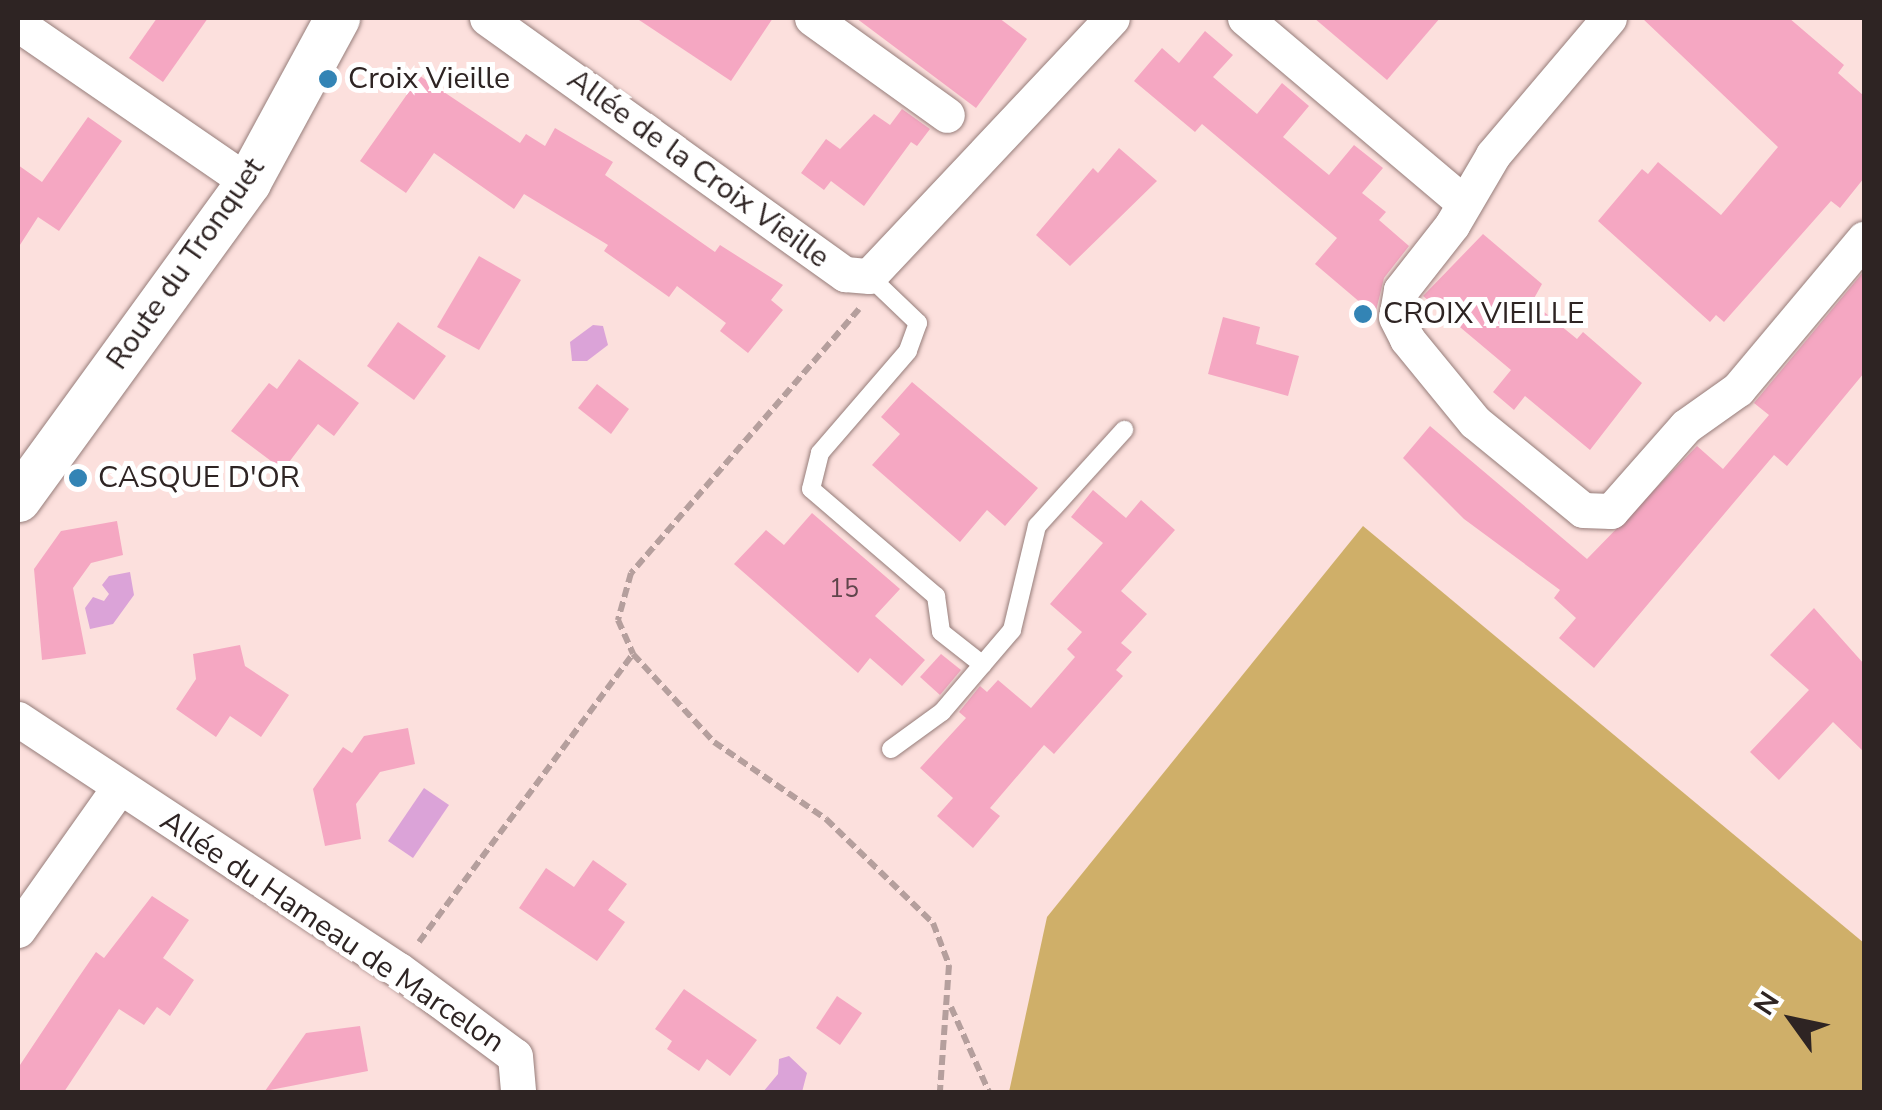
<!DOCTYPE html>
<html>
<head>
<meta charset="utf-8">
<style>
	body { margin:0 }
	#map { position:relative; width:1882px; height:1110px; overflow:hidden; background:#fce0dd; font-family:"Nunito Sans",sans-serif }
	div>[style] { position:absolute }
	.forest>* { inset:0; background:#cfaf69 }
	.water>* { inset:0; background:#dba3d8 }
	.building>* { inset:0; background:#f5a7c2 }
	.path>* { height:6px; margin-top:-3px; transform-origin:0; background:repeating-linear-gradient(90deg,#b59f9d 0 10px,transparent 0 15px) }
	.roads { filter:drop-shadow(0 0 2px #967d7a) drop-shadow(0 0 2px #967d7a) }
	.service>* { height:18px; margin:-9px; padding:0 9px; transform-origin:9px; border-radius:9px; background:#fff }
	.minor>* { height:35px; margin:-17.5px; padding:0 17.5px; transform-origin:17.5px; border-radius:17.5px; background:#fff }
	.tertiary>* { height:45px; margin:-22.5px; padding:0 22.5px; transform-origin:22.5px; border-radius:22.5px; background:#fff }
	.dots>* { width:28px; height:28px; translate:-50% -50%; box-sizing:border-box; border:5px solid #fff; border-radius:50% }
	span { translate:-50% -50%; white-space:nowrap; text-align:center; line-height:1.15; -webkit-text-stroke:10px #fff; paint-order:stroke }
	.number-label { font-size:25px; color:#60454b }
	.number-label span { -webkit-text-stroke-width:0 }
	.poi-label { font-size:30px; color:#2e2423 }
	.left { translate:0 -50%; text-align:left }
	.street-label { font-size:30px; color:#2e2423 }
	.frame { position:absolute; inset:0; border:20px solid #2e2423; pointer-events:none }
	.north { position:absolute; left:1742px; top:970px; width:100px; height:100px; -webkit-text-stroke:8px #fff; paint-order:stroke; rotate:303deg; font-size:28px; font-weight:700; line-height:40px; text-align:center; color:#2e2423 }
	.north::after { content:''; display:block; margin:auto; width:35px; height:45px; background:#2e2423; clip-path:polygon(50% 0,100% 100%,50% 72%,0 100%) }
</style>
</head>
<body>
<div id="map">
	<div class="forest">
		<i style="clip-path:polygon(1363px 526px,1864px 943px,1864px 1092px,1009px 1092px,1047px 917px)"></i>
	</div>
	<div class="water">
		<i style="clip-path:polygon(593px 325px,603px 326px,608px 345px,587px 361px,572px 361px,570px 342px)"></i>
		<i style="clip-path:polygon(130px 572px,134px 595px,113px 624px,90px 629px,85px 608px,93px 597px,104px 601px,109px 594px,102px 585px,109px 576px)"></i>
		<i style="clip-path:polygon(424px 788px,449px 805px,413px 858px,388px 841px)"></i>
		<i style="clip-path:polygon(789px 1056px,807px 1073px,802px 1092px,763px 1092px,778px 1074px,779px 1059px)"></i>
	</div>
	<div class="building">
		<i style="clip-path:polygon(157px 18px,208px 18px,163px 82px,129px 58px)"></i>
		<i style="clip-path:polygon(636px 18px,773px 18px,731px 81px)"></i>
		<i style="clip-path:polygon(856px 18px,999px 18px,1027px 39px,976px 108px)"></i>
		<i style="clip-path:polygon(1314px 18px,1440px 18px,1387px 80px)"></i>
		<i style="clip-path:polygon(1642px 18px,1789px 18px,1844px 65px,1838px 73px,1864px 96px,1864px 178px,1840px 208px,1831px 201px,1724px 322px,1716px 315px,1710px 322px,1598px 221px,1642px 169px,1648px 174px,1658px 162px,1721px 215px,1778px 147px)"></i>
		<i style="clip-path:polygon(1205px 31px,1233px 55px,1213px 77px,1257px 114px,1282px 83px,1309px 106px,1283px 137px,1329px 175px,1354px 145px,1383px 168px,1362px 193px,1386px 212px,1379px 220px,1409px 246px,1384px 278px,1375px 315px,1315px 264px,1337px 238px,1202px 124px,1195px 132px,1134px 81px,1162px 48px,1179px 63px)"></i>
		<i style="clip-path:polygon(420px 76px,520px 143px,526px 134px,545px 146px,555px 128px,613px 162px,605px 175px,715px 252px,720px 245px,783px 285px,771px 300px,783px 310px,748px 353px,720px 331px,726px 323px,677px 286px,669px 297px,604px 251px,608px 245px,524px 194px,514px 209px,434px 153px,406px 193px,360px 161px)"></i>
		<i style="clip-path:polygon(902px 109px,930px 129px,917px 146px,911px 142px,864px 206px,831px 181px,824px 190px,801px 173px,826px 139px,840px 149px,874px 114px,890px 125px)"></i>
		<i style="clip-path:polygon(88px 117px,122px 141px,59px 231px,38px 217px,18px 248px,18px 165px,42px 182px)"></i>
		<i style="clip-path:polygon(1119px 148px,1157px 181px,1070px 266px,1036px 235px,1093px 168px,1098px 173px)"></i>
		<i style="clip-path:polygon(1483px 234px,1542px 284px,1532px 302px,1577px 339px,1583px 332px,1642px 383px,1590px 450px,1525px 396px,1514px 410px,1493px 392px,1511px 370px,1423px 296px)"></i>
		<i style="clip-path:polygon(479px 256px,521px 280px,479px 350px,437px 327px)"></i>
		<i style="clip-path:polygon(1864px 271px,1864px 373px,1787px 466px,1774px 455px,1594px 668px,1559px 638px,1576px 618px,1554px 598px,1560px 590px,1464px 519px,1403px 458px,1430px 426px,1587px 559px,1697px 446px,1723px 469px,1769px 415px,1754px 403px)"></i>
		<i style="clip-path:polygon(1223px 317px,1260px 327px,1256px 344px,1299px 356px,1288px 396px,1208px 374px)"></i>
		<i style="clip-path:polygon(398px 322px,446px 356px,414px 400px,367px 366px)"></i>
		<i style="clip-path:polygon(299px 359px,359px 403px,334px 436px,318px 424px,283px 470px,231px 431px,269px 383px,277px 389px)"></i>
		<i style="clip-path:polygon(912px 382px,1038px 488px,1005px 526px,987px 510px,960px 542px,872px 465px,900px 434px,881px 417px)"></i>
		<i style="clip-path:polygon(597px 384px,629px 409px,611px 434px,578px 408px)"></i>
		<i style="clip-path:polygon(1093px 490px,1126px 518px,1141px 500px,1175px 530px,1121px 591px,1147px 614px,1121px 643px,1132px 652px,1116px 670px,1123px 676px,1054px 754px,1044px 745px,990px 808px,1000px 816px,973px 848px,937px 816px,953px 798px,920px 768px,966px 718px,959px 712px,980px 686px,987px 692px,998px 680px,1031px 708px,1075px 657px,1067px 649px,1082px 632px,1050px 604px,1103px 543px,1071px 517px)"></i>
		<i style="clip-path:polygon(812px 513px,900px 589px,875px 616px,925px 660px,902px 686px,870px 658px,858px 673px,734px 564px,766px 530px,784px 545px)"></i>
		<i style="clip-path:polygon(117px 521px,123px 555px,91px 563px,73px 588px,86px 654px,42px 660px,34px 569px,61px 531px)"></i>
		<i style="clip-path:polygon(1814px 608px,1864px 664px,1864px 752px,1833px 722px,1779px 780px,1750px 752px,1809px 690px,1770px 655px)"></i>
		<i style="clip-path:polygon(240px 645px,245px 666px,289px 695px,261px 737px,230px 716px,216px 737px,176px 709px,196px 679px,193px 654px)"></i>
		<i style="clip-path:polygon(941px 654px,961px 670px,940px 695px,920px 677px)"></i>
		<i style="clip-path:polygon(408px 728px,415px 764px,380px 772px,356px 804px,361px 839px,325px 846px,313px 789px,343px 747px,352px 753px,364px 736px)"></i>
		<i style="clip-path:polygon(593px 860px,627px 884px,608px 910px,625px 922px,597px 961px,519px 908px,546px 868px,574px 887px)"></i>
		<i style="clip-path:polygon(152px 896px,189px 920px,163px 958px,194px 980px,170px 1016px,157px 1007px,144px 1025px,119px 1009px,64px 1092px,18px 1092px,18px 1068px,76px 981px,96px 952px,104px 958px)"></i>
		<i style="clip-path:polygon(684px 989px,757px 1040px,730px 1076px,707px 1059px,699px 1071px,667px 1049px,672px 1041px,655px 1029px)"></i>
		<i style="clip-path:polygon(837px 996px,862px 1013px,840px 1045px,816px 1028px)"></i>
		<i style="clip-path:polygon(360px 1026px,368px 1071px,265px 1091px,306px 1033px)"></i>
	</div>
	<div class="path">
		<i style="left:859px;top:309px;width:349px;rotate:130.8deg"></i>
		<i style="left:631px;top:573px;width:49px;rotate:105.5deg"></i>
		<i style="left:618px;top:620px;width:37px;rotate:66deg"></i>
		<i style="left:633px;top:654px;width:120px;rotate:47.4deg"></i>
		<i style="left:714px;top:742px;width:136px;rotate:34.5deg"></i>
		<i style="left:826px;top:819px;width:149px;rotate:44.2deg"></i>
		<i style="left:933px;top:923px;width:45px;rotate:69.1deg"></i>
		<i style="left:949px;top:965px;width:127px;rotate:94.1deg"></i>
		<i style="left:419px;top:942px;width:359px;rotate:-53.4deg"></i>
		<i style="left:951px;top:1007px;width:93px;rotate:65.9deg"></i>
	</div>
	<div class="roads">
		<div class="service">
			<i style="left:869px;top:276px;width:68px;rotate:43.8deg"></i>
			<i style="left:918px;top:323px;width:30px;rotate:110deg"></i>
			<i style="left:908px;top:351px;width:135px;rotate:130.8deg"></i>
			<i style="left:820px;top:453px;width:37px;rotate:104deg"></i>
			<i style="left:811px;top:489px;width:165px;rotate:40.6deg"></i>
			<i style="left:936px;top:596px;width:36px;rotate:82deg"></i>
			<i style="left:941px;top:632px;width:53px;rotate:38.2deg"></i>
			<i style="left:891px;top:749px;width:63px;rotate:-36deg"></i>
			<i style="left:942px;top:712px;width:108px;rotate:-49.5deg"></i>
			<i style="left:1012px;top:630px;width:107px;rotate:-76.5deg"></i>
			<i style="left:1037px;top:526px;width:130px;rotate:-47.8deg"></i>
		</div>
		<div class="minor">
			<i style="left:487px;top:18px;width:440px;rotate:35.6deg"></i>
			<i style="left:845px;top:274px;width:24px;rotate:5deg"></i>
			<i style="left:869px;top:276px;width:354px;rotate:-46.7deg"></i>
			<i style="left:812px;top:18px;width:166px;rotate:35.7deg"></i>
			<i style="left:1245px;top:18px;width:285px;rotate:40.2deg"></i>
			<i style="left:1609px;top:18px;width:180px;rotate:130.3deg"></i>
			<i style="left:1493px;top:155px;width:81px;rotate:120.4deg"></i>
			<i style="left:1452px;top:225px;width:83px;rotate:128.1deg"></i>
			<i style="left:1401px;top:290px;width:27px;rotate:100deg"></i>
			<i style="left:1396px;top:317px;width:25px;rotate:63deg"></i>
			<i style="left:1407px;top:339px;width:107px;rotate:50.7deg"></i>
			<i style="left:1475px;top:422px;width:139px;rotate:39.2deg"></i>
			<i style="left:1583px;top:510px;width:28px;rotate:2deg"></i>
			<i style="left:1611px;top:511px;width:113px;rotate:-48.6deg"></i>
			<i style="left:1686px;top:426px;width:64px;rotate:-35.4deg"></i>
			<i style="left:1738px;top:389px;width:196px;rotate:-50deg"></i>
			<i style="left:18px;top:24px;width:279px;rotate:34.5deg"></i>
			<i style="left:18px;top:719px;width:456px;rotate:33.4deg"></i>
			<i style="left:399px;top:970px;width:144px;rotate:36.6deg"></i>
			<i style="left:515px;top:1056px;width:36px;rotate:85deg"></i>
			<i style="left:18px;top:930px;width:173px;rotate:-54.7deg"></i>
		</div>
		<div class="tertiary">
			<i style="left:18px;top:499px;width:392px;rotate:-54deg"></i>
			<i style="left:248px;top:182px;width:187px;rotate:-61.5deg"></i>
		</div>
	</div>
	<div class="dots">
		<i style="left:328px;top:79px;background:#3384b5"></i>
		<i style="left:1363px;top:314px;background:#3384b5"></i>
		<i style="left:78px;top:478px;background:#3384b5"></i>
	</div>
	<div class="number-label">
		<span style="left:844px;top:589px">15</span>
	</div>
	<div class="poi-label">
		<span class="left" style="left:348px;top:79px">Croix Vieille</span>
		<span class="left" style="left:1383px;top:314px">CROIX VIEILLE</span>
		<span class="left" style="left:98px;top:478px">CASQUE D'OR</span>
	</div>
	<div class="street-label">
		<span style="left:698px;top:169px;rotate:36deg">Allée de la Croix Vieille</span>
		<span style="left:186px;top:264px;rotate:-55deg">Route du Tronquet</span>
		<span style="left:332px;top:932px;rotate:34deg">Allée du Hameau de Marcelon</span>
	</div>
	<div class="frame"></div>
	<div class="north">N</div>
</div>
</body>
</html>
